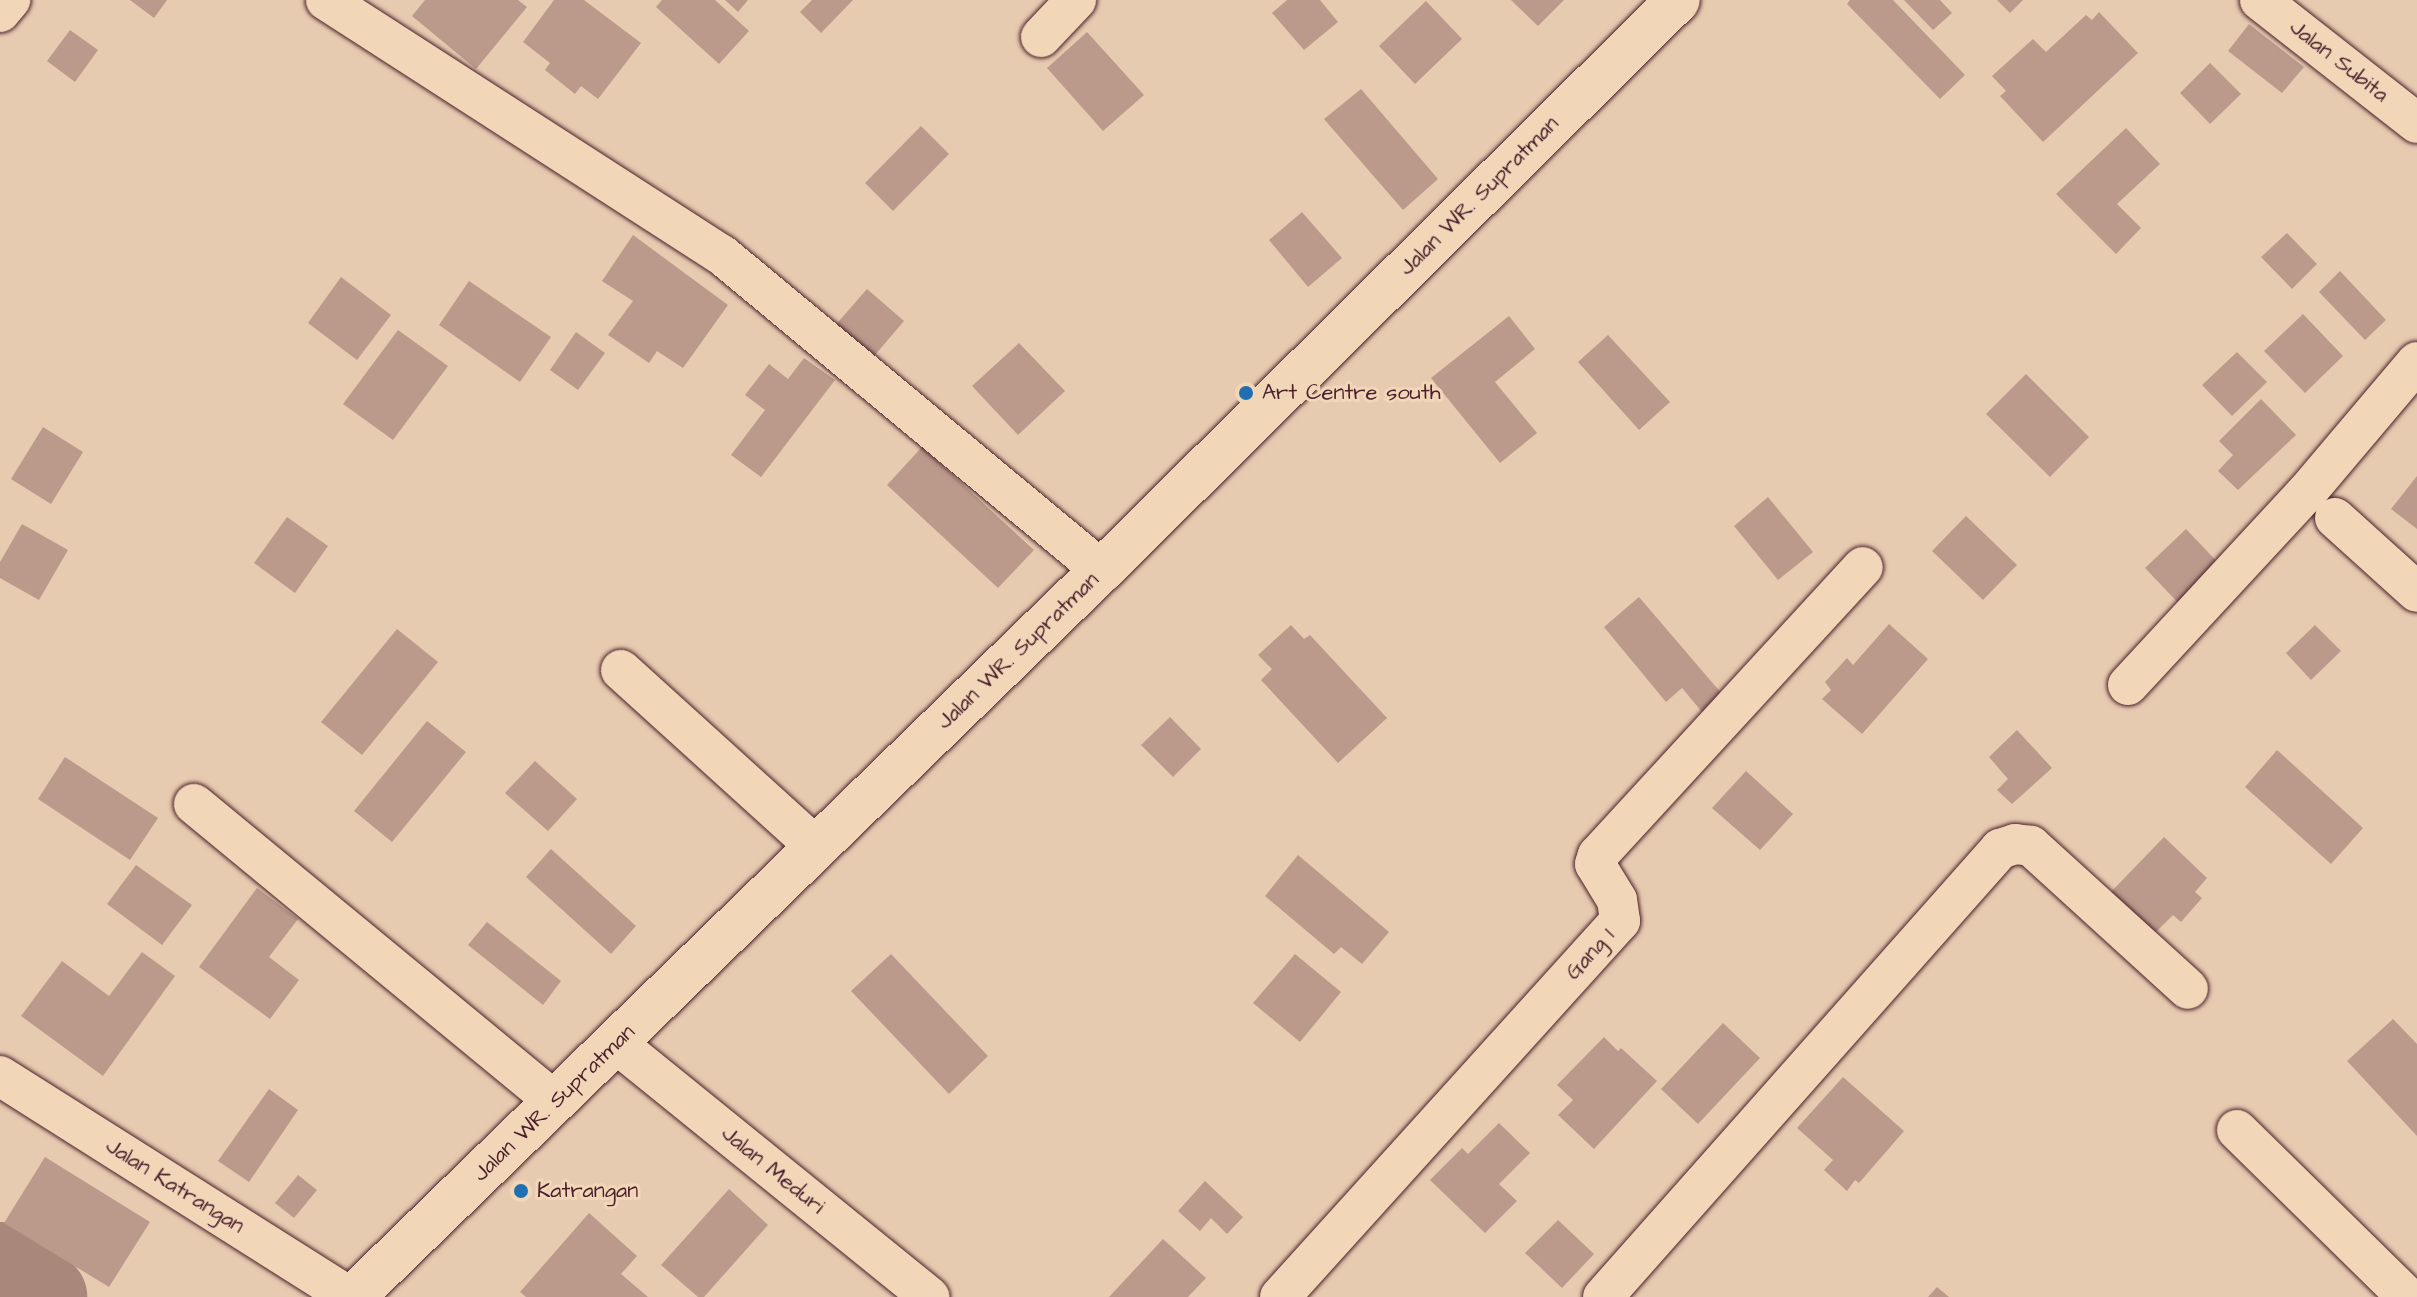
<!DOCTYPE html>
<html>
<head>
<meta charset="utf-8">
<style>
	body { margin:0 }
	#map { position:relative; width:2417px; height:1297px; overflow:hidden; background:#e7cbb0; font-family:"Architects Daughter",sans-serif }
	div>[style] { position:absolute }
	.river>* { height:90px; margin:-45px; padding:0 45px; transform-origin:45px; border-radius:45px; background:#a9877b }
	.building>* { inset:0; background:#bb9a8b }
	.roads { filter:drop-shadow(0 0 2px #4a1f2b) drop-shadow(0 0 2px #4a1f2b) }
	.street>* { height:40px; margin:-20px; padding:0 20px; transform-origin:20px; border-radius:20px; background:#f1d6b8 }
	.primary>* { height:44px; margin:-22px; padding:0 22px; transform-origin:22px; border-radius:22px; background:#f1d6b8 }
	.dots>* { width:22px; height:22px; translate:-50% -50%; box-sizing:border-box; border:4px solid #f1d6b8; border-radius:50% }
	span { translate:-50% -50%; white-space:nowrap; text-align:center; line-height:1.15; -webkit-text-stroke:6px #f1d6b8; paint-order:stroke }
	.street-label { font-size:22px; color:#4a1f2b }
	.poi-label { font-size:22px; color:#4a1f2b }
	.left { translate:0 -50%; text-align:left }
</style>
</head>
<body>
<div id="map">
	<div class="river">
		<i style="left:0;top:1267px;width:52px;rotate:35.5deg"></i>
	</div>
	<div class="building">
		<i style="clip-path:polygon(130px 0,167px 0,154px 18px)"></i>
		<i style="clip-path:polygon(425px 0,518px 0,527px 7px,476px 69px,412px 16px)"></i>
		<i style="clip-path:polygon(554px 0,584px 0,641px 43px,598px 99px,581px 86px,575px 94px,545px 70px,550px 63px,523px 42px)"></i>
		<i style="clip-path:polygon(662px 0,715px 0,749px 31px,719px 64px,656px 7px)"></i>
		<i style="clip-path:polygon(725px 0,748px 0,738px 12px)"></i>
		<i style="clip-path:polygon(812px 0,853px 0,821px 33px,800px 12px)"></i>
		<i style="clip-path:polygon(1287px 0,1320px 0,1338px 22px,1304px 50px,1272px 13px)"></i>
		<i style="clip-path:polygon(1511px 0,1564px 0,1538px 26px)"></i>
		<i style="clip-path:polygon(1850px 0,1893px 0,1965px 75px,1940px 99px,1847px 4px)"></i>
		<i style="clip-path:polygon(1904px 0,1940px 0,1952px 13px,1933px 30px)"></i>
		<i style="clip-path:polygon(1997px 0,2023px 0,2010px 13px)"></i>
		<i style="clip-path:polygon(1426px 1px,1462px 39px,1415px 84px,1379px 46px)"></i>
		<i style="clip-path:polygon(2099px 12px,2138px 53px,2043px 142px,2000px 96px,2006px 91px,1992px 76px,2033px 39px,2046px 52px,2086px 15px,2092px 20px)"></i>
		<i style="clip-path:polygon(2249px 24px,2304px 67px,2282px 93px,2228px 51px)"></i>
		<i style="clip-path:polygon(70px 30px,98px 50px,75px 82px,47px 61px)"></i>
		<i style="clip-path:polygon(1087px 32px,1144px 95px,1103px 131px,1047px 68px)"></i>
		<i style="clip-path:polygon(2210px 63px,2241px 94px,2210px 124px,2180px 93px)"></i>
		<i style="clip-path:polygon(1361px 89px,1438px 179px,1403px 210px,1324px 119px)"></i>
		<i style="clip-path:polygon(921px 126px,949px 154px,893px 211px,865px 183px)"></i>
		<i style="clip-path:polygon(2126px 128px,2160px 164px,2117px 204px,2141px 228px,2116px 254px,2056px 194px)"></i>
		<i style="clip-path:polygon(1302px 212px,1342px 258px,1308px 287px,1269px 240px)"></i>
		<i style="clip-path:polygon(2287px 233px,2317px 264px,2292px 289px,2261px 257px)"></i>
		<i style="clip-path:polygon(633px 235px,728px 305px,683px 368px,657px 351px,649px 363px,608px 335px,633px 301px,602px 281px)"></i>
		<i style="clip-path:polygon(2340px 271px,2386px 320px,2365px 340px,2319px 292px)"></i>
		<i style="clip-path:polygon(341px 277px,391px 315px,357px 360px,308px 323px)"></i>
		<i style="clip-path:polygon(469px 281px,551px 337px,520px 382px,439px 325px)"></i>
		<i style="clip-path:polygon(867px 289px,904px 321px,863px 369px,826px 336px)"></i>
		<i style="clip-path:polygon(2303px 314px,2343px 356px,2305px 393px,2264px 351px)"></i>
		<i style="clip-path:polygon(1509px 316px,1535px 349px,1495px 382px,1537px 433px,1500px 463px,1431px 378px)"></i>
		<i style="clip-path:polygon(398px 330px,448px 366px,393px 440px,343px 404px)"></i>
		<i style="clip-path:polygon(576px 332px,605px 353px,578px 390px,550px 370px)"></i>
		<i style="clip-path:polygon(1608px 335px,1670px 402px,1639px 430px,1578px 362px)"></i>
		<i style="clip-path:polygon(1019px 343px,1065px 391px,1018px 435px,972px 386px)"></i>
		<i style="clip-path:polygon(2237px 352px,2267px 382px,2232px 416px,2202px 385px)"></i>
		<i style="clip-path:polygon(804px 358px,835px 380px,761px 477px,731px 455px,765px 410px,745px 395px,769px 364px,788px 379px)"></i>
		<i style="clip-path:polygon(2026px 374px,2089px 437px,2050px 477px,1986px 414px)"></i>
		<i style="clip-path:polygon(2261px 399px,2296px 435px,2238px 490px,2218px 471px,2233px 455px,2219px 441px)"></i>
		<i style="clip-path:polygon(43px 427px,83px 452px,51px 504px,11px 479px)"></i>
		<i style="clip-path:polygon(922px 447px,1034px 550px,998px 588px,887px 485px)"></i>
		<i style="clip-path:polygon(2417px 476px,2417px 529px,2391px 509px)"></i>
		<i style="clip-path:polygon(1768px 497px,1813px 552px,1778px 580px,1734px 526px)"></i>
		<i style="clip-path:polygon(1966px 516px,2017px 565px,1983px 600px,1932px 551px)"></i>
		<i style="clip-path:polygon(287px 517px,328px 546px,295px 593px,254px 563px)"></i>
		<i style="clip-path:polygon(22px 524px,68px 550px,39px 600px,0 578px,0 562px)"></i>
		<i style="clip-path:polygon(2186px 529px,2225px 570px,2184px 609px,2145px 568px)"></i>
		<i style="clip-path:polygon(1639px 597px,1728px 701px,1708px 719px,1682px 688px,1666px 702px,1604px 627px)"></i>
		<i style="clip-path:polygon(1889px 624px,1928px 659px,1862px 734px,1822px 699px,1831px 690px,1825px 682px,1847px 658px,1853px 665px)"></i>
		<i style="clip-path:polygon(1291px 625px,1304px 639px,1310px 635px,1387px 718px,1338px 763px,1261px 680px,1272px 669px,1258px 655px)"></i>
		<i style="clip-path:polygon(2315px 625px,2341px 651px,2311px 680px,2286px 653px)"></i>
		<i style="clip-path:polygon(397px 629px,438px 662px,362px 755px,321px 722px)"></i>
		<i style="clip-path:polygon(1170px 717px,1201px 749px,1173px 777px,1141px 745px)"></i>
		<i style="clip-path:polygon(427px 721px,466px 752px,392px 842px,354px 811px)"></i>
		<i style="clip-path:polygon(2017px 730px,2052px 768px,2012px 804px,1997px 790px,2008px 779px,1989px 757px)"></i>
		<i style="clip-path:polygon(2277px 750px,2363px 828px,2331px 864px,2245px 787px)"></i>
		<i style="clip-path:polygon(65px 757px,158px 818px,130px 860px,38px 799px)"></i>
		<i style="clip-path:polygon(535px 761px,577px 799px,548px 831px,505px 793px)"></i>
		<i style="clip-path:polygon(1746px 771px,1793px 814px,1760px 850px,1712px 808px)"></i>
		<i style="clip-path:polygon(2164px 837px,2207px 878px,2195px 892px,2202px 898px,2181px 922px,2173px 915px,2153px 935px,2109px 894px)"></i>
		<i style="clip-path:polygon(551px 849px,636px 926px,611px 954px,526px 877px)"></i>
		<i style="clip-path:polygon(1298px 855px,1389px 932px,1362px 964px,1341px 947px,1334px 954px,1265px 896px)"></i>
		<i style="clip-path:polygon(136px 865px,192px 905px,162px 945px,107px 904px)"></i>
		<i style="clip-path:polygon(257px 888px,298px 919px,269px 957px,299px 980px,270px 1019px,199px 967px)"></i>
		<i style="clip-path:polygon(487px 922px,561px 981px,543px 1005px,468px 945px)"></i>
		<i style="clip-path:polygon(142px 952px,175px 976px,103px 1076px,21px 1016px,62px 961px,109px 996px)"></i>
		<i style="clip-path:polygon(891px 954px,988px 1056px,949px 1094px,851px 991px)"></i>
		<i style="clip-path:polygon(1295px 954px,1341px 992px,1300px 1042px,1253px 1003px)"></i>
		<i style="clip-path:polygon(2393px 1019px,2417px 1044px,2417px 1136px,2347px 1061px)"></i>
		<i style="clip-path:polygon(1723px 1023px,1760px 1058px,1698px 1124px,1661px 1089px)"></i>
		<i style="clip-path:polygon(1604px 1037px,1618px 1051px,1621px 1048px,1657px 1081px,1594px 1149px,1558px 1115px,1573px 1100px,1557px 1085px)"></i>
		<i style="clip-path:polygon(1843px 1077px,1904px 1131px,1859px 1183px,1855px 1180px,1847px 1191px,1824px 1170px,1833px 1160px,1797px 1128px)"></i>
		<i style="clip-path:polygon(269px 1089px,298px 1110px,249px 1182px,218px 1161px)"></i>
		<i style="clip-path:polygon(1499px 1123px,1530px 1153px,1499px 1184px,1517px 1201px,1485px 1233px,1430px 1180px,1462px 1148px,1468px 1154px)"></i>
		<i style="clip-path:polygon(45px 1157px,150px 1222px,109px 1287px,4px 1223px)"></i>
		<i style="clip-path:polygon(298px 1175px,317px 1190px,294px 1218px,275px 1203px)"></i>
		<i style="clip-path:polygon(1205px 1181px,1243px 1217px,1227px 1234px,1211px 1218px,1200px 1231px,1178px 1211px)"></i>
		<i style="clip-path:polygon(729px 1189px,768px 1225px,704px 1297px,698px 1297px,661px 1265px)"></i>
		<i style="clip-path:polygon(589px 1213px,637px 1256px,621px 1274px,648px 1297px,526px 1297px,520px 1292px)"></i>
		<i style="clip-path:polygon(1558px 1220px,1594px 1254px,1562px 1288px,1525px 1253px)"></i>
		<i style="clip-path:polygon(1163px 1239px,1206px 1278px,1188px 1297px,1109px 1297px)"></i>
		<i style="clip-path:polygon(1937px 1287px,1949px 1297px,1928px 1297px)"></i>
	</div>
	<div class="roads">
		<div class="street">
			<i style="left:326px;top:0;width:471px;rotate:32.8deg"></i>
			<i style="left:722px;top:255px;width:494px;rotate:39.7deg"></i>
			<i style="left:2260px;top:0;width:199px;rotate:38.1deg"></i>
			<i style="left:0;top:12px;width:16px;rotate:-50deg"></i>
			<i style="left:1041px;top:37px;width:51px;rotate:-46.6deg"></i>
			<i style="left:2335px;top:518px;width:110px;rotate:42.1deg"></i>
			<i style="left:621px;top:670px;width:263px;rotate:42.2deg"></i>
			<i style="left:2128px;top:685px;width:263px;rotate:-47.2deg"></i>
			<i style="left:2307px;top:492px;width:170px;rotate:-49.8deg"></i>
			<i style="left:194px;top:804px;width:468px;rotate:39.5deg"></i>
			<i style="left:617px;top:1044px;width:402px;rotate:39deg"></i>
			<i style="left:0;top:1076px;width:413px;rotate:32.3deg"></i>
			<i style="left:2237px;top:1130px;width:238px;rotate:44.5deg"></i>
			<i style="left:1280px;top:1297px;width:507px;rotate:-47.88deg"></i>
			<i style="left:1620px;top:921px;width:21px;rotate:-98deg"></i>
			<i style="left:1617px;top:900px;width:42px;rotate:-121.4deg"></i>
			<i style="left:1595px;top:864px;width:9px;rotate:-72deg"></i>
			<i style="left:1598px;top:855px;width:391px;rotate:-47.4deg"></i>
			<i style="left:1603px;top:1297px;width:599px;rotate:-48.45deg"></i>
			<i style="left:2000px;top:849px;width:16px;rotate:-18deg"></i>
			<i style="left:2015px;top:844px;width:16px;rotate:7deg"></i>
			<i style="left:2031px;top:846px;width:212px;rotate:42.3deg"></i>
		</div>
		<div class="primary">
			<i style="left:353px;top:1297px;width:1044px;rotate:-44.15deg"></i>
			<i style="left:1102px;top:570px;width:810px;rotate:-44.7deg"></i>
		</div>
	</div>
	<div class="dots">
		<i style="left:1246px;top:393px;background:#1f6fb2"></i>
		<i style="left:521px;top:1191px;background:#1f6fb2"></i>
	</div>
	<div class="street-label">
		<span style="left:2339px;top:61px;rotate:38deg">Jalan Subita</span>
		<span style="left:1479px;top:196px;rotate:-45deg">Jalan WR. Supratman</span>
		<span style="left:1018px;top:651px;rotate:-44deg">Jalan WR. Supratman</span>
		<span style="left:1590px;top:954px;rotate:-48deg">Gang 1</span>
		<span style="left:554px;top:1103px;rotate:-44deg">Jalan WR. Supratman</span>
		<span style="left:773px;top:1170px;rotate:39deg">Jalan Meduri</span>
		<span style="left:175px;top:1186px;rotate:32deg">Jalan Katrangan</span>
	</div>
	<div class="poi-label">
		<span class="left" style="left:1262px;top:393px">Art Centre south</span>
		<span class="left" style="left:537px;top:1191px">Katrangan</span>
	</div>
</div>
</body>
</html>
